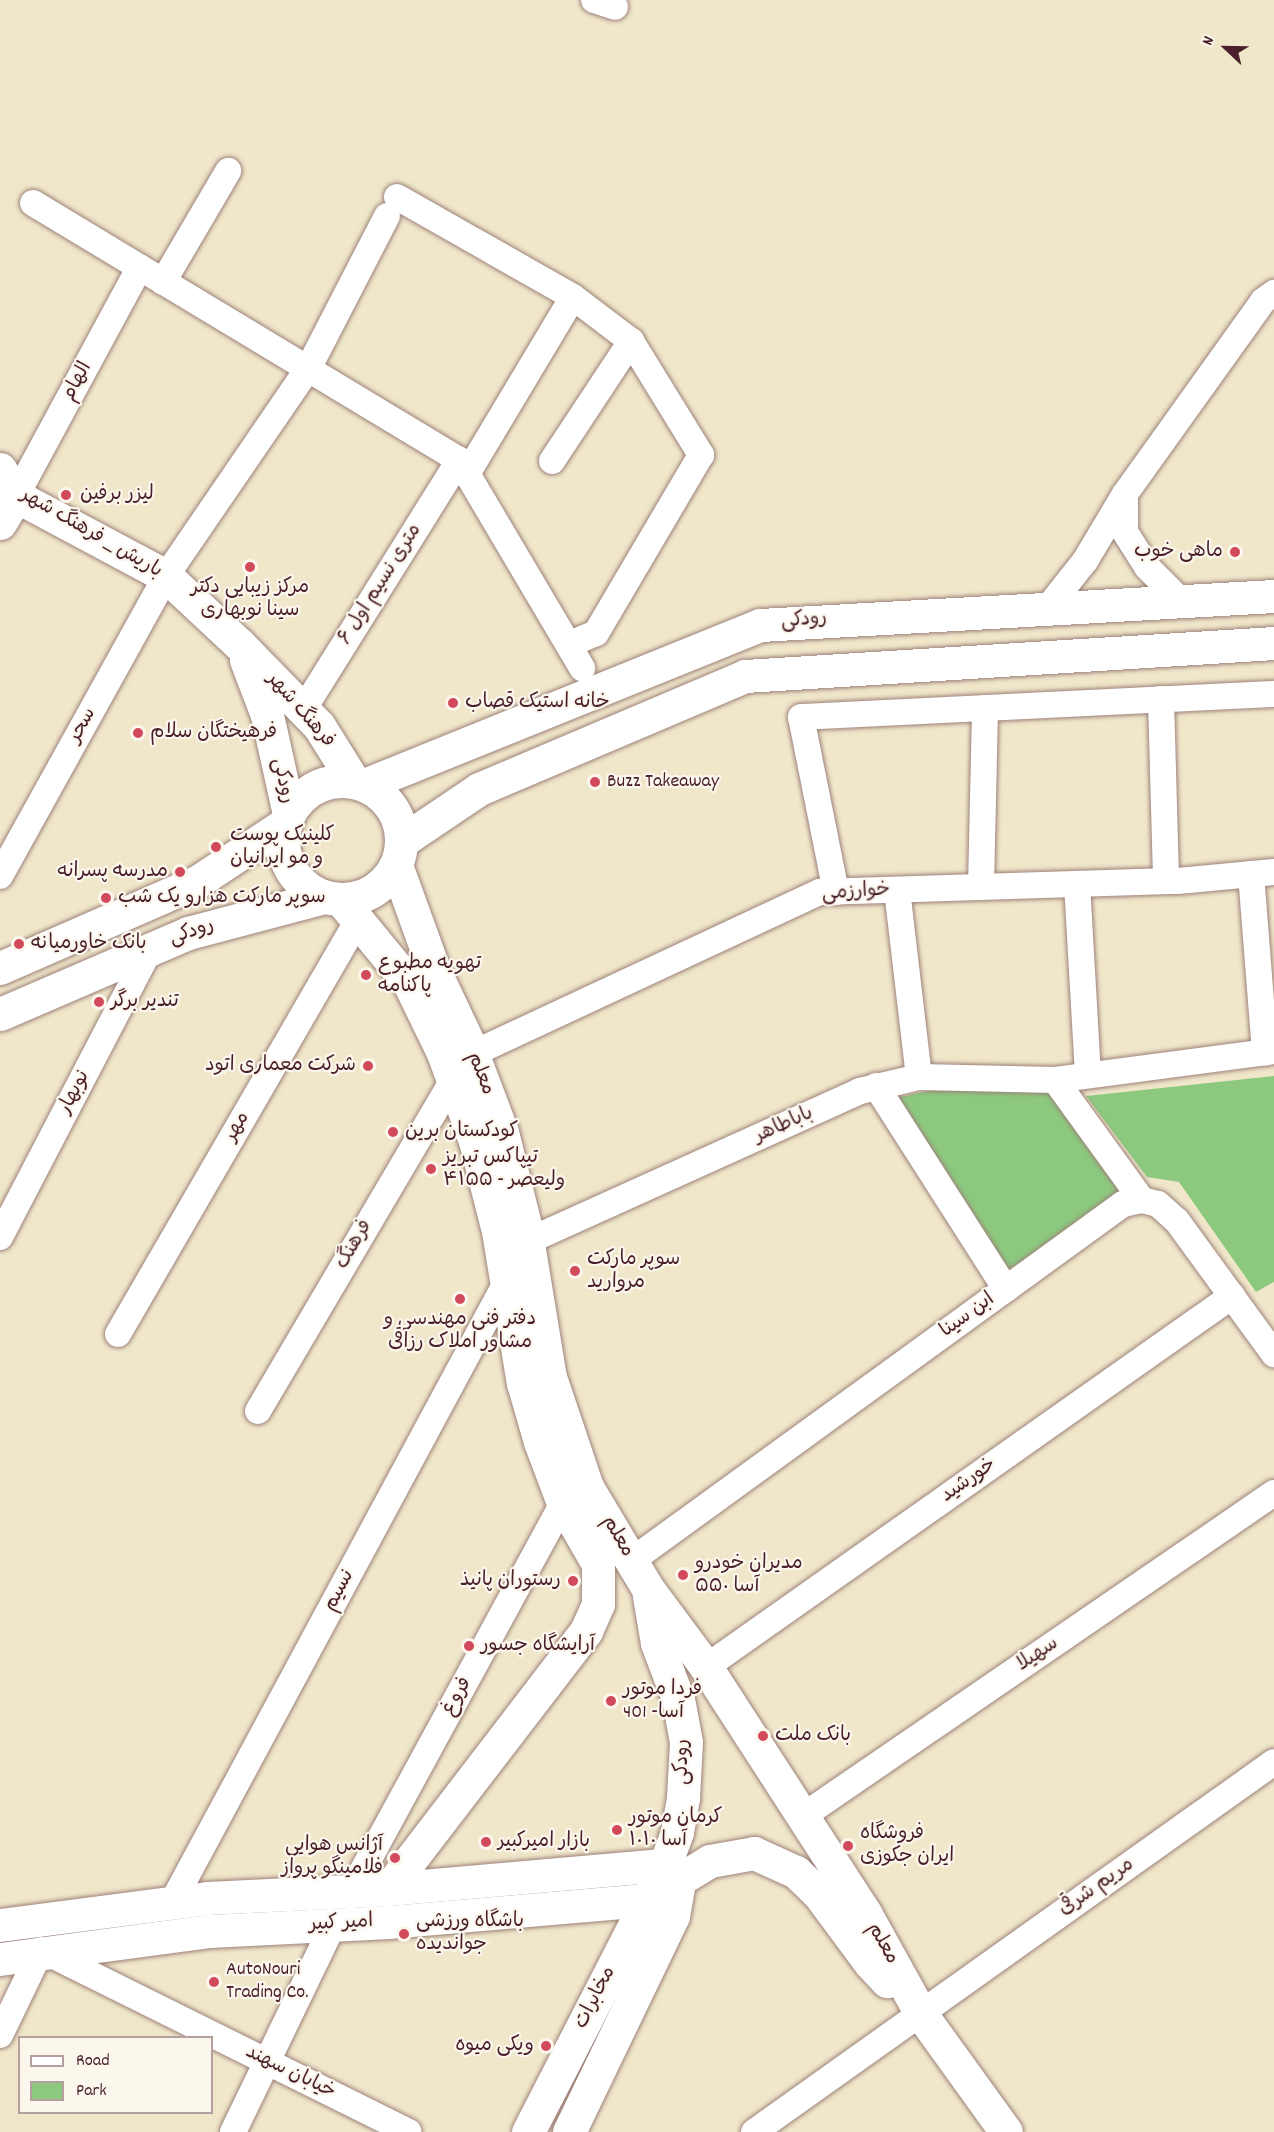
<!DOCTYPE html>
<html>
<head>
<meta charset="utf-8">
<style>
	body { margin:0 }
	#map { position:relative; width:1274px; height:2132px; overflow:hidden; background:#f0e6ca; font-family:Dekko,"Playpen Sans Arabic",sans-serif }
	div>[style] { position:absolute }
	.green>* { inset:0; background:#8cc97f }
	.roads { filter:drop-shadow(0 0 2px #9d827a) drop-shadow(0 0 2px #9d827a) }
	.street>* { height:26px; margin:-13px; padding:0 13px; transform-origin:13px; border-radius:13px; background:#fff }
	.secondary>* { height:33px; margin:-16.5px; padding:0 16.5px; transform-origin:16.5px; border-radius:16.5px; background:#fff }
	.primary>* { height:33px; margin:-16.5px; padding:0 16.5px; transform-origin:16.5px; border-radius:16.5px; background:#fff }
	.primary>.ring { margin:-16.5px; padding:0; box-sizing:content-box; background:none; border:33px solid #fff; border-radius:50% }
	.dots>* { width:16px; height:16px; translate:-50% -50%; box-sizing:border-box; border:3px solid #fbf7ec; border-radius:50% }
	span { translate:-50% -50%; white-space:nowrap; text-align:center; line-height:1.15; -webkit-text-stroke:4.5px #fbf7ec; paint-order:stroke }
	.street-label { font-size:20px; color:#4a1f2b }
	.poi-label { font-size:20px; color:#4a1f2b }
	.left { translate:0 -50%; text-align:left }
	.right { translate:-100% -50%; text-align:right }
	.legend { position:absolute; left:18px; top:2036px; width:195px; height:78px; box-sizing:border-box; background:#fbf7ec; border:2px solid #b4a19f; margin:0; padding:8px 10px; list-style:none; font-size:18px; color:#4a1f2b }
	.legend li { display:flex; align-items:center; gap:12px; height:30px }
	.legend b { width:30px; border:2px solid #b4a19f }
	.north { position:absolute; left:1196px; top:18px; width:60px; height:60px; -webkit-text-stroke:4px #fbf7ec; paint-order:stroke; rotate:292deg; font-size:16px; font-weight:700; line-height:24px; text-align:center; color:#4a1f2b }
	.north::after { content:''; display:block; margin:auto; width:21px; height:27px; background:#4a1f2b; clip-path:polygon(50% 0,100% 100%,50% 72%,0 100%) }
</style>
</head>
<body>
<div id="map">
	<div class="green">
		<i style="clip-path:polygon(1274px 1076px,1274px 1282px,1256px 1292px,1179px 1182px,1147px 1177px,1086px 1096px)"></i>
		<i style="clip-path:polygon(938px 1089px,1053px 1090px,1123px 1187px,1120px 1198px,1008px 1278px,895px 1098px)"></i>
	</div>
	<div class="roads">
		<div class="street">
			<i style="left:594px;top:0;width:22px;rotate:18deg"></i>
			<i style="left:397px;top:197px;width:202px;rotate:29.6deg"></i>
			<i style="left:573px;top:297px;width:73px;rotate:37.2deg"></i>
			<i style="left:631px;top:341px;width:134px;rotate:58.4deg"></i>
			<i style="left:701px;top:455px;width:207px;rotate:120.5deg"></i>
			<i style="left:596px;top:633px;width:30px;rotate:157deg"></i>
			<i style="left:33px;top:203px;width:498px;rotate:31.1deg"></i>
			<i style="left:459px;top:460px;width:242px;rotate:59.4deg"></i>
			<i style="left:163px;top:282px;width:129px;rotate:-59.6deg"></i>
			<i style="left:552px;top:461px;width:144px;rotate:-56.6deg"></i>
			<i style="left:467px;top:474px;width:206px;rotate:-59.1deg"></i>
			<i style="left:1125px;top:494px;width:38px;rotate:90deg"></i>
			<i style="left:1125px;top:532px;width:41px;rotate:57.8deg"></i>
			<i style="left:1147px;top:567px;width:48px;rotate:45deg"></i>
			<i style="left:16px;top:496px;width:260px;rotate:-61.6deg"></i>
			<i style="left:1046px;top:610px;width:63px;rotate:-51.5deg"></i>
			<i style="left:1085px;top:561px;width:78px;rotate:-59.2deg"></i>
			<i style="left:1125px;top:494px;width:237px;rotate:-54.4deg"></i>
			<i style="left:1263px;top:301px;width:14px;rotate:-36deg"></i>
			<i style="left:1161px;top:699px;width:182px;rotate:88.4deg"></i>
			<i style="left:303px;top:710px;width:295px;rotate:-58deg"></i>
			<i style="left:1251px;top:874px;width:179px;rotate:85.5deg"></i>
			<i style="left:0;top:876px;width:343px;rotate:-61deg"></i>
			<i style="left:166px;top:576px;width:251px;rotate:-55.6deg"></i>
			<i style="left:308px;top:369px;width:172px;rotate:-62.7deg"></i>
			<i style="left:1077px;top:884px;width:191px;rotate:86.7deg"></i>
			<i style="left:981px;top:887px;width:179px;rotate:-88.7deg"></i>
			<i style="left:897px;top:890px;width:188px;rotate:83.3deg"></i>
			<i style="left:836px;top:892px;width:178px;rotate:-101.3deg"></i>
			<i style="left:801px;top:717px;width:474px;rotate:-2.8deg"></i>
			<i style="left:472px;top:1054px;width:384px;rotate:-25deg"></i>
			<i style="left:820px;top:892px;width:358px;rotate:-1.8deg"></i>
			<i style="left:1178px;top:881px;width:96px;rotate:-5.4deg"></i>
			<i style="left:1055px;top:1080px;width:221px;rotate:-7.5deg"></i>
			<i style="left:876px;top:1086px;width:241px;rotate:57.4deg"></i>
			<i style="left:0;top:1237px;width:325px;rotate:-62.5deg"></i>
			<i style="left:528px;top:1241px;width:364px;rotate:-24.3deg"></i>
			<i style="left:860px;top:1091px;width:61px;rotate:-13.3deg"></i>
			<i style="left:919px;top:1077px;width:136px;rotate:1.3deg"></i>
			<i style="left:1055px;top:1080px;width:148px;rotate:54.1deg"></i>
			<i style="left:118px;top:1334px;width:479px;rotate:-59.9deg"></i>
			<i style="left:258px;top:1411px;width:384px;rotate:-59.5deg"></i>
			<i style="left:631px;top:1561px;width:608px;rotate:-35.97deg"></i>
			<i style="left:1123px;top:1204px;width:19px;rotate:-12deg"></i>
			<i style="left:1142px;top:1200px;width:16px;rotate:14deg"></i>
			<i style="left:1158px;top:1204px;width:25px;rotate:42deg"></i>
			<i style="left:1177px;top:1221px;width:165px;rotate:53.9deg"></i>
			<i style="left:706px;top:1667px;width:644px;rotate:-35.2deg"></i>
			<i style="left:803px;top:1816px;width:571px;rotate:-34.44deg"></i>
			<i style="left:352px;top:1890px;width:441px;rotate:-61.4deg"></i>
			<i style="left:173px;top:1901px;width:704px;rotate:-61.69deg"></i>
			<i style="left:44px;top:1951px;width:407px;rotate:26.4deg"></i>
			<i style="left:0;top:2035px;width:94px;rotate:-64.2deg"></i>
			<i style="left:233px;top:2132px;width:230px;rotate:-64.2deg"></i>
			<i style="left:754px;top:2132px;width:638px;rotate:-35.43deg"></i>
		</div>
		<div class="secondary">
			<i style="left:0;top:469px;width:31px;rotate:59deg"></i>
			<i style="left:16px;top:496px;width:170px;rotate:28.1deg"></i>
			<i style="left:166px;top:576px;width:101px;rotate:43deg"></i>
			<i style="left:240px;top:645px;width:113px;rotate:45.7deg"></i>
			<i style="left:319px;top:726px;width:66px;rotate:58deg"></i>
			<i style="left:0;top:523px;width:31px;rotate:-59deg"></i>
			<i style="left:246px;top:660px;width:59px;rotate:69.1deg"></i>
			<i style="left:267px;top:715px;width:101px;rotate:77.5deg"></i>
		</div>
		<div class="primary">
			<i class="ring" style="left:283px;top:781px;width:85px;height:85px"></i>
			<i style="left:364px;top:785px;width:427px;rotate:-22deg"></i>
			<i style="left:760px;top:625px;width:515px;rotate:-3.23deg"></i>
			<i style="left:402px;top:841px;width:93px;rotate:-34deg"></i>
			<i style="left:479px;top:789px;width:289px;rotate:-23deg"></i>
			<i style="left:745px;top:676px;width:530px;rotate:-3.57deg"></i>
			<i style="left:396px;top:865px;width:112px;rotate:70.1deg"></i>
			<i style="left:434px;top:970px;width:80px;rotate:64.7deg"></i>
			<i style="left:468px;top:1042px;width:96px;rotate:69.3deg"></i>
			<i style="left:502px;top:1132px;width:96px;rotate:76.1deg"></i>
			<i style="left:525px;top:1225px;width:154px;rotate:80.7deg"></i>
			<i style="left:550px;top:1377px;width:116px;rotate:71.4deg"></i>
			<i style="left:587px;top:1487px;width:119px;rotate:59.1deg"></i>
			<i style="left:648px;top:1589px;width:97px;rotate:53.4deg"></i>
			<i style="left:706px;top:1667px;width:293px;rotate:57.1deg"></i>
			<i style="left:865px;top:1913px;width:115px;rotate:61deg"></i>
			<i style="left:921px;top:2014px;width:145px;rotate:54.2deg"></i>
			<i style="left:341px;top:900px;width:107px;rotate:50.7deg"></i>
			<i style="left:409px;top:983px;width:78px;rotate:64.1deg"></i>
			<i style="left:443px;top:1053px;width:94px;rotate:70deg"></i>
			<i style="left:475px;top:1141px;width:93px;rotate:75.7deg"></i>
			<i style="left:498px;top:1231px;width:154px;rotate:80.7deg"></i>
			<i style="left:523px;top:1383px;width:61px;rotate:73.9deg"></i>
			<i style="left:540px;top:1442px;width:65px;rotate:69.3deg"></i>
			<i style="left:563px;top:1503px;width:70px;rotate:60.2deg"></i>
			<i style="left:598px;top:1564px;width:40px;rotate:90deg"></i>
			<i style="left:598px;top:1604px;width:30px;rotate:114deg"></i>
			<i style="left:586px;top:1631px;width:325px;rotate:127.5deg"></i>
			<i style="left:0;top:968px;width:215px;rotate:-23.6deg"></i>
			<i style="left:197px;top:882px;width:107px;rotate:-33.5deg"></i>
			<i style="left:0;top:1014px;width:205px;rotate:-23.3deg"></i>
			<i style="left:188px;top:933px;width:141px;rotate:-14.8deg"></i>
			<i style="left:0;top:1925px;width:209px;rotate:-7.4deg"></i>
			<i style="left:207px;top:1898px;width:181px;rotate:-2.8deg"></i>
			<i style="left:388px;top:1889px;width:278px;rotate:-5deg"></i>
			<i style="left:0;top:1959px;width:212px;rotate:-7.6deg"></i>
			<i style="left:210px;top:1931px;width:179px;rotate:-2.9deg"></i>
			<i style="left:389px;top:1922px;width:258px;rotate:-4.9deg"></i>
			<i style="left:646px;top:1900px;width:75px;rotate:-31.4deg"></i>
			<i style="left:710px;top:1861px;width:45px;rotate:-10.3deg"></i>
			<i style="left:754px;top:1853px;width:46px;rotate:24.3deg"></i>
			<i style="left:796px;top:1872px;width:30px;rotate:44deg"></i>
			<i style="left:818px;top:1893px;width:87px;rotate:53.4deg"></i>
			<i style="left:870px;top:1963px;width:25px;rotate:47deg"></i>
			<i style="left:528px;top:2132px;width:300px;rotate:-62.8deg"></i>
			<i style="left:665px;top:1865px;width:35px;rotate:-70deg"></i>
			<i style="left:677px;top:1832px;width:36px;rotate:-80deg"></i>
			<i style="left:683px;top:1797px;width:55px;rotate:-86.9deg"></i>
			<i style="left:686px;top:1742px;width:44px;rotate:-100.5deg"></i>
			<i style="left:678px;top:1699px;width:60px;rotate:-110.6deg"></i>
			<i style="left:657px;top:1643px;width:48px;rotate:-99.7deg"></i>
			<i style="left:569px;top:2132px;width:240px;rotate:-64.3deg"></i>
			<i style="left:673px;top:1916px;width:34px;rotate:-80deg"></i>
		</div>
	</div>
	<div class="dots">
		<i style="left:66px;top:495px;background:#d1495b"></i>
		<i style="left:1235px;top:552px;background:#d1495b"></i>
		<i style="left:250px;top:567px;background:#d1495b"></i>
		<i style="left:453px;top:703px;background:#d1495b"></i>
		<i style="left:138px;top:733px;background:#d1495b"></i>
		<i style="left:595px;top:782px;background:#d1495b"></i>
		<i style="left:216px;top:847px;background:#d1495b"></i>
		<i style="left:180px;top:872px;background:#d1495b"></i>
		<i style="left:106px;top:898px;background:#d1495b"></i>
		<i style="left:19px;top:944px;background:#d1495b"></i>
		<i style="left:366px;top:975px;background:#d1495b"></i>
		<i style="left:99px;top:1002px;background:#d1495b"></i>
		<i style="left:368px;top:1066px;background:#d1495b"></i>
		<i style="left:393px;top:1132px;background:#d1495b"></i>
		<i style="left:431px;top:1169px;background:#d1495b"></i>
		<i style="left:575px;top:1271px;background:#d1495b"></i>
		<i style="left:460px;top:1299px;background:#d1495b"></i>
		<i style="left:683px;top:1575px;background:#d1495b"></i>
		<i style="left:573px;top:1581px;background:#d1495b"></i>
		<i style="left:469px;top:1646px;background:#d1495b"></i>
		<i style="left:611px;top:1701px;background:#d1495b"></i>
		<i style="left:763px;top:1736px;background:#d1495b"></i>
		<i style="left:617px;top:1830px;background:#d1495b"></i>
		<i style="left:486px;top:1842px;background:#d1495b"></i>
		<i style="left:848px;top:1846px;background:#d1495b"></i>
		<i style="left:395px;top:1858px;background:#d1495b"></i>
		<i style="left:404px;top:1934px;background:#d1495b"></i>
		<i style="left:214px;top:1982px;background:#d1495b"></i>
		<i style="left:546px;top:2046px;background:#d1495b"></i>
	</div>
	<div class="street-label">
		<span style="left:78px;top:382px;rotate:-62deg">الهام</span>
		<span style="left:91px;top:534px;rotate:30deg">باریش _ فرهنگ شهر</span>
		<span style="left:381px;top:585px;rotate:-58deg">۶ متری نسیم اول</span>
		<span style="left:804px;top:621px;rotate:-5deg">رودکی</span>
		<span style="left:300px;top:711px;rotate:49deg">فرهنگ شهر</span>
		<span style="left:83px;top:726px;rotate:-61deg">سحر</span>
		<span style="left:282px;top:781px;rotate:78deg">رودکی</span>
		<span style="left:856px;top:893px;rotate:-4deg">خوارزمی</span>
		<span style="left:192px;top:933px;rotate:-19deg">رودکى</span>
		<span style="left:480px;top:1074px;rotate:69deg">معلم</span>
		<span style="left:75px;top:1093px;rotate:-63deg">نوبهار</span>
		<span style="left:784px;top:1126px;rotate:-24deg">باباطاهر</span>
		<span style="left:238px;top:1127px;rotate:-60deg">مهر</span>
		<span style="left:355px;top:1245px;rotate:-60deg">فرهنگ</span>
		<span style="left:968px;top:1316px;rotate:-36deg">ابن سینا</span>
		<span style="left:969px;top:1481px;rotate:-35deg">خورشید</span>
		<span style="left:617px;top:1537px;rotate:60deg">معلم</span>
		<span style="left:340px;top:1591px;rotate:-62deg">نسیم</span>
		<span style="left:1038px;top:1655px;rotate:-34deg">سهیلا</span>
		<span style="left:458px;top:1697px;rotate:-61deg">فروغ</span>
		<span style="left:683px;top:1762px;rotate:-90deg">رودکی</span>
		<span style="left:1097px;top:1888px;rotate:-35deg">مریم شرقی</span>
		<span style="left:341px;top:1924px;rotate:-3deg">امیر کبیر</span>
		<span style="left:882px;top:1944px;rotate:61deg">معلم</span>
		<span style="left:596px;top:1998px;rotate:-63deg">مخابرات</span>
		<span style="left:290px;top:2073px;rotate:26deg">خیابان سهند</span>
	</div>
	<div class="poi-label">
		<span class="left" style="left:80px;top:495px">لیزر برفین</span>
		<span class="right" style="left:1223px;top:552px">ماهی خوب</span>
		<span style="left:250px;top:600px">مرکز زیبایی دکتر<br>سینا نوبهاری</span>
		<span class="left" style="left:465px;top:703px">خانه استیک قصاب</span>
		<span class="left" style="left:150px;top:733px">فرهیختگان سلام</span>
		<span class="left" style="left:607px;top:782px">Buzz Takeaway</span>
		<span class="left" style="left:230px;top:848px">کلینیک پوست<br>و مو ایرانیان</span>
		<span class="right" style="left:168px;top:872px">مدرسه پسرانه</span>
		<span class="left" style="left:118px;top:898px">سوپر مارکت هزارو یک شب</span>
		<span class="left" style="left:31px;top:944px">بانک خاورمیانه</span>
		<span class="left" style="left:378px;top:976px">تهویه مطبوع<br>پاکنامه</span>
		<span class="left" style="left:111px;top:1002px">تندیر برگر</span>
		<span class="right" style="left:356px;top:1066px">شرکت معماری اتود</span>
		<span class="left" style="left:405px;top:1132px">کودکستان برین</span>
		<span class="left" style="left:443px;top:1170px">تیپاکس تبریز<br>ولیعصر - ۴۱۵۵</span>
		<span class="left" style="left:587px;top:1272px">سوپر مارکت<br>مروارید</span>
		<span style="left:460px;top:1332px">دفتر فنی مهندسی و<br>مشاور املاک رزاقی</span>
		<span class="left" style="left:695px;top:1576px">مدیران خودرو<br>۵۵۰ آسا</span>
		<span class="right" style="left:561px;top:1581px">رستوران پانیذ</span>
		<span class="left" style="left:481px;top:1646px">آرایشگاه جسور</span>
		<span class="left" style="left:623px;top:1702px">فردا موتور<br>401 -آسا</span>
		<span class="left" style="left:775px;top:1736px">بانک ملت</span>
		<span class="left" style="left:629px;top:1830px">کرمان موتور<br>۱۰۱۰ آسا</span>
		<span class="left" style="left:860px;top:1846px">فروشگاه<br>ایران جکوزی</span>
		<span class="left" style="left:498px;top:1842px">بازار امیرکبیر</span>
		<span class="right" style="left:383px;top:1858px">آژانس هوایی<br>فلامینگو پرواز</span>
		<span class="left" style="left:416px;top:1934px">باشگاه ورزشی<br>جواندیده</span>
		<span class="left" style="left:226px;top:1982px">AutoNouri<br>Trading Co.</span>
		<span class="right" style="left:534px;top:2046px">ویکی میوه</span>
	</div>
	<ul class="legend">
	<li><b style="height:8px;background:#fff"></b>Road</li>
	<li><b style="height:16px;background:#8cc97f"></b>Park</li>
	</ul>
	<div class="north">N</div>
</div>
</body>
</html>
